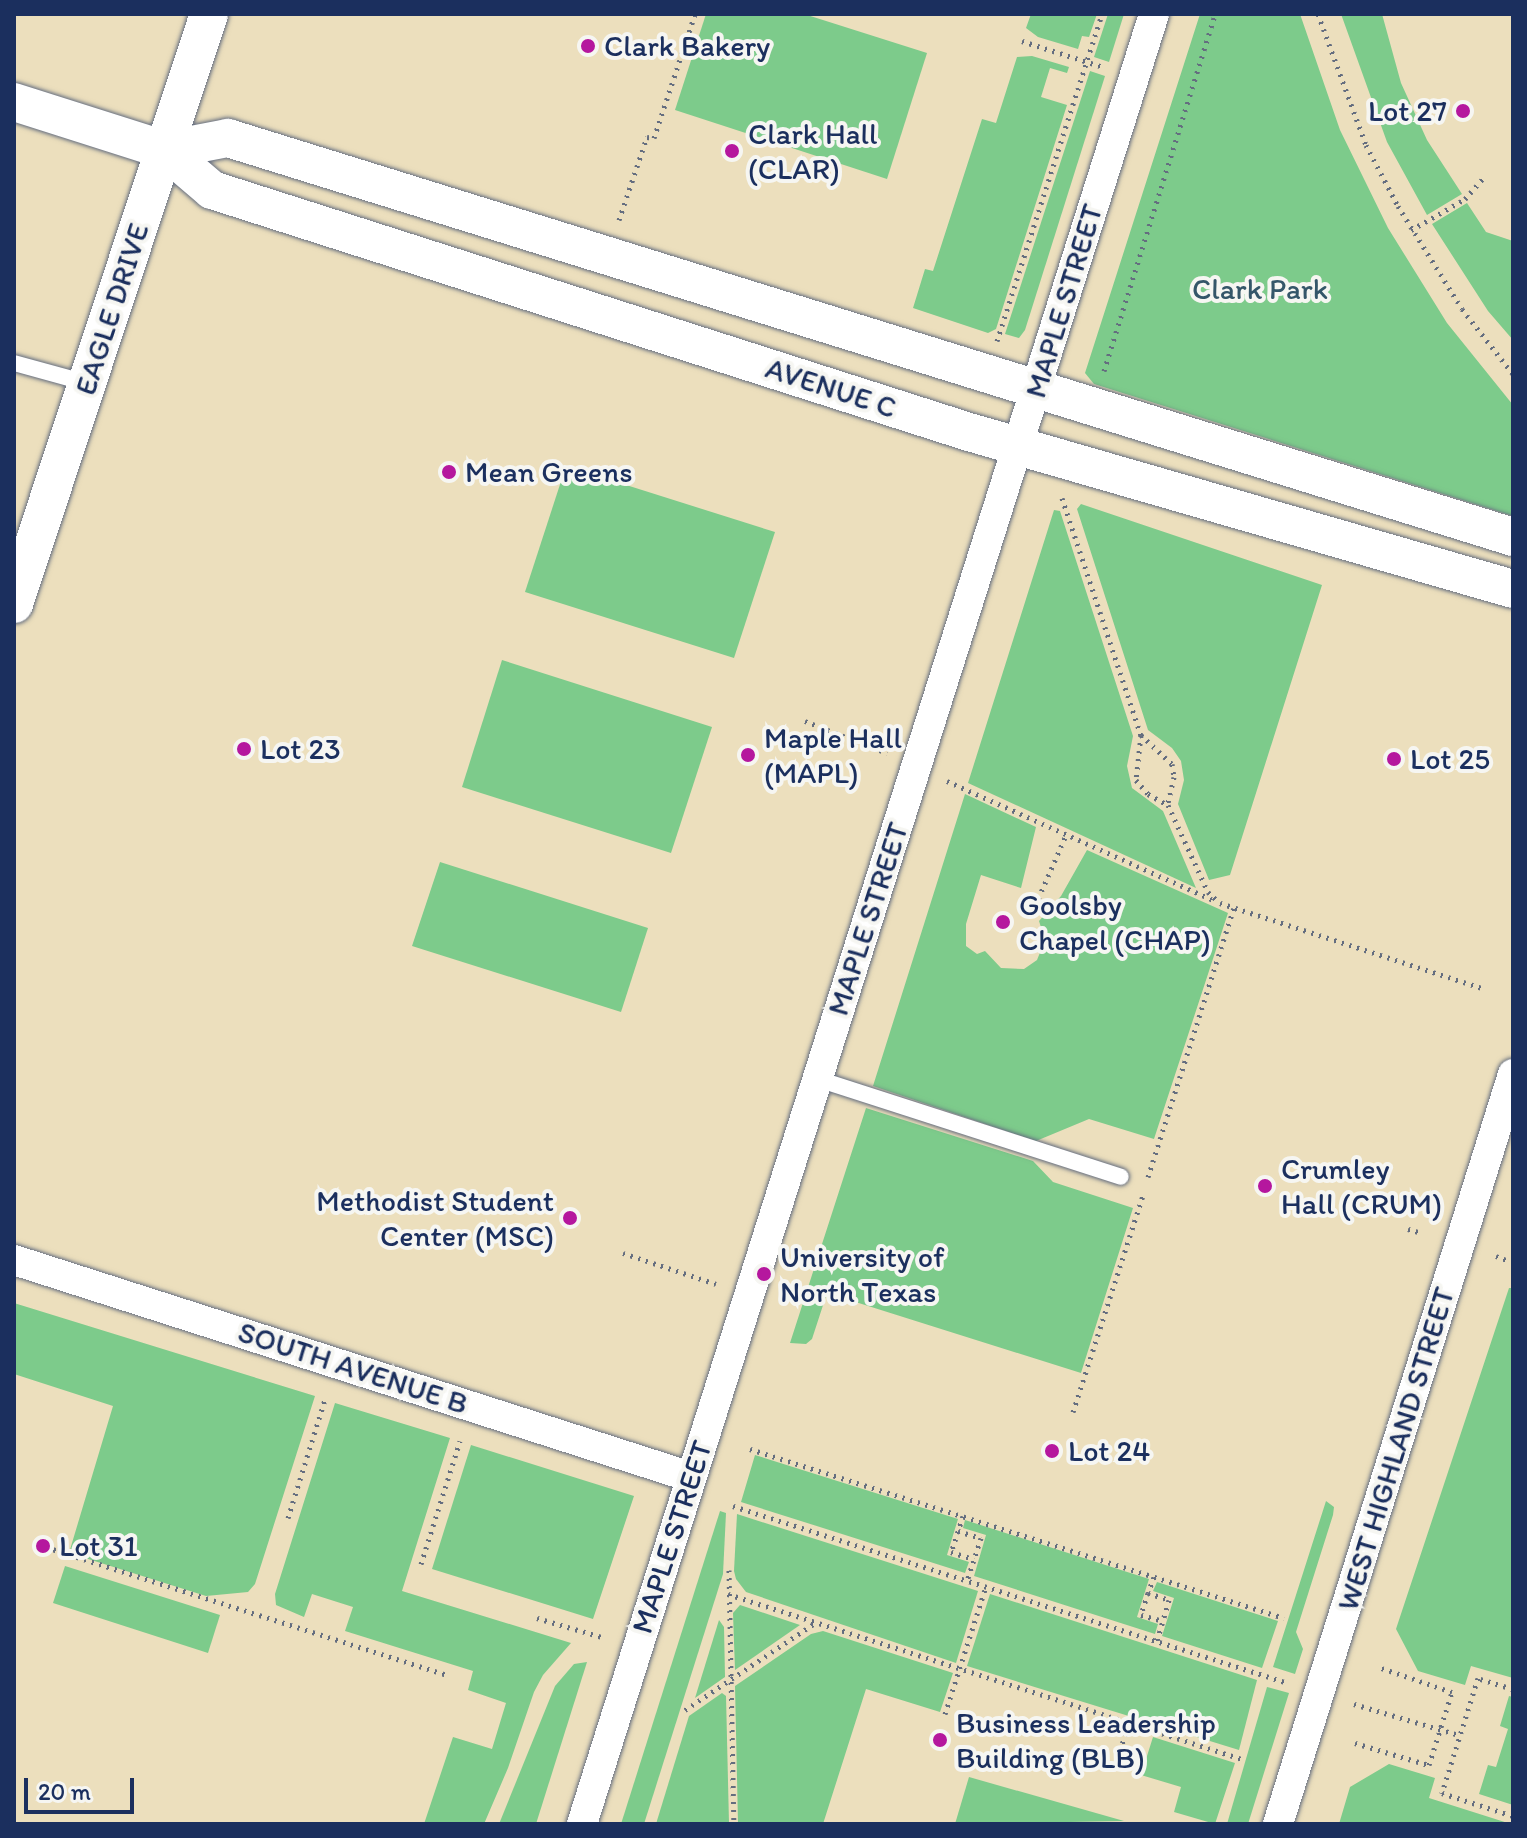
<!DOCTYPE html>
<html>
<head>
<meta charset="utf-8">
<style>
	body { margin:0 }
	#map { position:relative; width:1527px; height:1838px; overflow:hidden; background:#ecdfbd; font-family:Itim,sans-serif }
	div>[style] { position:absolute }
	.green>* { inset:0; background:#7dcb8b }
	.path>* { height:5px; margin-top:-2.5px; transform-origin:0; background:repeating-linear-gradient(90deg,#646d7f 0 2px,transparent 0 8px) }
	.roads { filter:drop-shadow(0 0 2px #646d7f) drop-shadow(0 0 2px #646d7f) }
	.service>* { height:16px; margin:-8px; padding:0 8px; transform-origin:8px; border-radius:8px; background:#fff }
	.minor>* { height:30px; margin:-15px; padding:0 15px; transform-origin:15px; border-radius:15px; background:#fff }
	.tertiary>* { height:38px; margin:-19px; padding:0 19px; transform-origin:19px; border-radius:19px; background:#fff }
	.dots>* { width:22px; height:22px; translate:-50% -50%; box-sizing:border-box; border:4px solid #f6f6f2; border-radius:50% }
	span { translate:-50% -50%; white-space:nowrap; text-align:center; line-height:1.15; -webkit-text-stroke:8px #f6f6f2; paint-order:stroke }
	.poi-label { font-size:30px; color:#1b2f5e }
	.left { translate:0 -50%; text-align:left }
	.right { translate:-100% -50%; text-align:right }
	.park-label { font-size:30px; color:#345669 }
	.street-label { font-size:30px; color:#1b2f5e }
	.frame { position:absolute; inset:0; border:16px solid #1b2f5e; pointer-events:none }
	.scale { position:absolute; left:24px; top:1778px; width:110px; height:36px; box-sizing:border-box; border:4px solid #1b2f5e; border-top:0; padding-left:10px; font-size:24px; line-height:28px; white-space:nowrap; color:#1b2f5e; -webkit-text-stroke:6px #f6f6f2; paint-order:stroke }
</style>
</head>
<body>
<div id="map">
	<div class="green">
		<i style="clip-path:polygon(706px 14px,804px 14px,927px 53px,887px 179px,675px 110px)"></i>
		<i style="clip-path:polygon(1031px 14px,1097px 14px,1089px 37px,1082px 36px,1078px 49px,1038px 37px,1026px 28px)"></i>
		<i style="clip-path:polygon(1108px 14px,1124px 14px,1109px 62px,1094px 57px)"></i>
		<i style="clip-path:polygon(1200px 14px,1300px 14px,1340px 130px,1388px 228px,1447px 323px,1513px 405px,1513px 516px,1094px 384px,1085px 373px)"></i>
		<i style="clip-path:polygon(1341px 14px,1382px 14px,1401px 83px,1427px 140px,1462px 194px,1427px 215px,1387px 142px)"></i>
		<i style="clip-path:polygon(1032px 56px,1069px 67px,1067px 73px,1050px 68px,1041px 97px,1067px 105px,996px 329px,988px 333px,913px 308px,925px 269px,933px 271px,982px 119px,996px 123px,1017px 57px)"></i>
		<i style="clip-path:polygon(1090px 71px,1105px 76px,1025px 330px,1019px 338px,1005px 334px)"></i>
		<i style="clip-path:polygon(1467px 203px,1486px 232px,1513px 241px,1513px 340px,1488px 311px,1432px 224px)"></i>
		<i style="clip-path:polygon(566px 466px,775px 532px,734px 658px,525px 592px)"></i>
		<i style="clip-path:polygon(1081px 504px,1322px 585px,1230px 875px,1209px 880px,1178px 804px,1184px 780px,1181px 761px,1172px 748px,1148px 730px,1077px 509px)"></i>
		<i style="clip-path:polygon(1054px 510px,1060px 511px,1133px 736px,1127px 766px,1132px 788px,1163px 811px,1196px 888px,968px 783px)"></i>
		<i style="clip-path:polygon(502px 660px,712px 727px,671px 853px,462px 787px)"></i>
		<i style="clip-path:polygon(965px 794px,1036px 827px,1021px 888px,981px 875px,966px 924px,966px 946px,977px 954px,985px 951px,1001px 968px,1024px 969px,1037px 960px,1045px 940px,1039px 921px,1061px 896px,1087px 850px,1228px 913px,1154px 1139px,1089px 1119px,1036px 1141px,873px 1086px)"></i>
		<i style="clip-path:polygon(440px 862px,648px 928px,621px 1012px,412px 946px)"></i>
		<i style="clip-path:polygon(866px 1108px,1033px 1161px,1053px 1182px,1133px 1208px,1081px 1373px,827px 1293px,812px 1339px,806px 1344px,790px 1343px)"></i>
		<i style="clip-path:polygon(1509px 1288px,1513px 1288px,1513px 1678px,1471px 1666px,1465px 1685px,1418px 1671px,1396px 1629px)"></i>
		<i style="clip-path:polygon(14px 1303px,315px 1396px,255px 1584px,248px 1592px,206px 1596px,69px 1553px,113px 1406px,14px 1374px)"></i>
		<i style="clip-path:polygon(335px 1403px,450px 1438px,402px 1591px,571px 1643px,543px 1675px,534px 1692px,508px 1768px,484px 1824px,424px 1824px,453px 1737px,492px 1749px,506px 1703px,468px 1690px,473px 1671px,345px 1631px,353px 1607px,312px 1594px,304px 1617px,276px 1605px,275px 1594px)"></i>
		<i style="clip-path:polygon(471px 1445px,634px 1496px,593px 1619px,432px 1569px)"></i>
		<i style="clip-path:polygon(755px 1455px,958px 1519px,947px 1555px,969px 1562px,965px 1573px,741px 1502px)"></i>
		<i style="clip-path:polygon(1326px 1501px,1334px 1507px,1333px 1515px,1296px 1632px,1303px 1649px,1295px 1674px,1273px 1667px)"></i>
		<i style="clip-path:polygon(720px 1511px,726px 1513px,723px 1574px,644px 1824px,621px 1824px)"></i>
		<i style="clip-path:polygon(737px 1514px,978px 1591px,956px 1663px,746px 1592px,736px 1579px,734px 1571px)"></i>
		<i style="clip-path:polygon(965px 1520px,1149px 1579px,1137px 1617px,1158px 1624px,1155px 1634px,974px 1576px,986px 1535px,963px 1528px)"></i>
		<i style="clip-path:polygon(65px 1566px,220px 1615px,208px 1653px,53px 1603px)"></i>
		<i style="clip-path:polygon(1157px 1582px,1278px 1621px,1262px 1668px,1162px 1636px,1174px 1598px,1153px 1591px)"></i>
		<i style="clip-path:polygon(990px 1594px,1257px 1680px,1239px 1750px,967px 1666px)"></i>
		<i style="clip-path:polygon(740px 1605px,800px 1625px,735px 1670px,733px 1613px)"></i>
		<i style="clip-path:polygon(719px 1620px,724px 1627px,725px 1677px,695px 1698px)"></i>
		<i style="clip-path:polygon(823px 1631px,953px 1673px,940px 1712px,866px 1689px,823px 1824px,738px 1824px,735px 1686px,811px 1634px)"></i>
		<i style="clip-path:polygon(587px 1662px,536px 1824px,499px 1824px,555px 1686px,574px 1664px)"></i>
		<i style="clip-path:polygon(1267px 1687px,1289px 1693px,1248px 1824px,1227px 1824px)"></i>
		<i style="clip-path:polygon(722px 1693px,726px 1696px,729px 1824px,656px 1824px,689px 1716px)"></i>
		<i style="clip-path:polygon(1509px 1696px,1513px 1697px,1513px 1805px,1479px 1794px,1488px 1765px,1496px 1767px,1508px 1729px,1500px 1726px)"></i>
		<i style="clip-path:polygon(1153px 1737px,1235px 1763px,1215px 1824px,1174px 1812px,1181px 1787px,1141px 1775px)"></i>
		<i style="clip-path:polygon(1389px 1764px,1435px 1778px,1429px 1798px,1511px 1824px,1339px 1824px,1350px 1787px)"></i>
		<i style="clip-path:polygon(969px 1777px,1124px 1821px,955px 1824px)"></i>
	</div>
	<div class="path">
		<i style="left:1318px;top:14px;width:140px;rotate:69.9deg"></i>
		<i style="left:1366px;top:145px;width:69px;rotate:62.3deg"></i>
		<i style="left:1398px;top:206px;width:121px;rotate:58.1deg"></i>
		<i style="left:1462px;top:309px;width:83px;rotate:51.9deg"></i>
		<i style="left:1022px;top:41px;width:85px;rotate:17.8deg"></i>
		<i style="left:619px;top:220px;width:88px;rotate:-71.4deg"></i>
		<i style="left:647px;top:137px;width:7px;rotate:8deg"></i>
		<i style="left:654px;top:138px;width:131px;rotate:-71.7deg"></i>
		<i style="left:1411px;top:230px;width:62px;rotate:-29.9deg"></i>
		<i style="left:1465px;top:199px;width:29px;rotate:-49deg"></i>
		<i style="left:997px;top:341px;width:343px;rotate:-72.2deg"></i>
		<i style="left:1104px;top:371px;width:374px;rotate:-72.7deg"></i>
		<i style="left:1062px;top:498px;width:250px;rotate:71.6deg"></i>
		<i style="left:1141px;top:735px;width:45px;rotate:96.3deg"></i>
		<i style="left:1136px;top:780px;width:18px;rotate:49deg"></i>
		<i style="left:1148px;top:794px;width:23px;rotate:29deg"></i>
		<i style="left:1168px;top:805px;width:96px;rotate:65.3deg"></i>
		<i style="left:1208px;top:892px;width:16px;rotate:43deg"></i>
		<i style="left:1220px;top:903px;width:279px;rotate:18deg"></i>
		<i style="left:805px;top:721px;width:88px;rotate:21.3deg"></i>
		<i style="left:1141px;top:735px;width:42px;rotate:43.1deg"></i>
		<i style="left:1172px;top:764px;width:13px;rotate:81deg"></i>
		<i style="left:1174px;top:777px;width:28px;rotate:103deg"></i>
		<i style="left:947px;top:781px;width:294px;rotate:24.1deg"></i>
		<i style="left:1032px;top:913px;width:85px;rotate:-66.4deg"></i>
		<i style="left:1148px;top:1177px;width:282px;rotate:-72.3deg"></i>
		<i style="left:1408px;top:1229px;width:15px;rotate:16deg"></i>
		<i style="left:623px;top:1253px;width:98px;rotate:18.4deg"></i>
		<i style="left:1496px;top:1256px;width:14px;rotate:21deg"></i>
		<i style="left:1073px;top:1412px;width:228px;rotate:-72.1deg"></i>
		<i style="left:750px;top:1449px;width:560px;rotate:17.56deg"></i>
		<i style="left:733px;top:1506px;width:583px;rotate:17.69deg"></i>
		<i style="left:963px;top:1516px;width:38px;rotate:108deg"></i>
		<i style="left:951px;top:1552px;width:24px;rotate:17deg"></i>
		<i style="left:288px;top:1518px;width:125px;rotate:-72.7deg"></i>
		<i style="left:958px;top:1531px;width:24px;rotate:17deg"></i>
		<i style="left:981px;top:1538px;width:45px;rotate:108deg"></i>
		<i style="left:46px;top:1547px;width:419px;rotate:17.7deg"></i>
		<i style="left:421px;top:1564px;width:129px;rotate:-72.4deg"></i>
		<i style="left:729px;top:1570px;width:254px;rotate:88.9deg"></i>
		<i style="left:1154px;top:1577px;width:17px;rotate:111deg"></i>
		<i style="left:1148px;top:1593px;width:22px;rotate:18deg"></i>
		<i style="left:1169px;top:1600px;width:43px;rotate:106.3deg"></i>
		<i style="left:1148px;top:1593px;width:23px;rotate:108deg"></i>
		<i style="left:1141px;top:1615px;width:23px;rotate:15deg"></i>
		<i style="left:728px;top:1594px;width:540px;rotate:17.8deg"></i>
		<i style="left:537px;top:1618px;width:68px;rotate:16.3deg"></i>
		<i style="left:1513px;top:1689px;width:37px;rotate:-163deg"></i>
		<i style="left:1478px;top:1678px;width:121px;rotate:107.4deg"></i>
		<i style="left:1442px;top:1793px;width:75px;rotate:17.9deg"></i>
		<i style="left:1354px;top:1704px;width:109px;rotate:16.4deg"></i>
		<i style="left:685px;top:1710px;width:156px;rotate:-33.8deg"></i>
		<i style="left:945px;top:1714px;width:134px;rotate:-72.2deg"></i>
		<i style="left:1355px;top:1743px;width:77px;rotate:16.6deg"></i>
		<i style="left:1429px;top:1765px;width:77px;rotate:-72.5deg"></i>
		<i style="left:1452px;top:1692px;width:75px;rotate:-161.3deg"></i>
		<i style="left:1115px;top:1766px;width:45px;rotate:-72deg"></i>
	</div>
	<div class="roads">
		<div class="service">
			<i style="left:14px;top:363px;width:76px;rotate:15.3deg"></i>
			<i style="left:818px;top:1079px;width:318px;rotate:17.9deg"></i>
		</div>
		<div class="minor">
			<i style="left:14px;top:1260px;width:711px;rotate:17.77deg"></i>
			<i style="left:582px;top:1824px;width:1898px;rotate:-72.46deg"></i>
			<i style="left:1278px;top:1824px;width:786px;rotate:-72.6deg"></i>
		</div>
		<div class="tertiary">
			<i style="left:14px;top:102px;width:158px;rotate:17.6deg"></i>
			<i style="left:165px;top:150px;width:62px;rotate:40.4deg"></i>
			<i style="left:212px;top:190px;width:795px;rotate:17.73deg"></i>
			<i style="left:969px;top:432px;width:566px;rotate:16.1deg"></i>
			<i style="left:165px;top:150px;width:64px;rotate:-10.8deg"></i>
			<i style="left:228px;top:138px;width:1346px;rotate:17.25deg"></i>
			<i style="left:14px;top:604px;width:621px;rotate:-71.71deg"></i>
		</div>
	</div>
	<div class="dots">
		<i style="left:588px;top:46px;background:#b5179e"></i>
		<i style="left:1463px;top:111px;background:#b5179e"></i>
		<i style="left:732px;top:151px;background:#b5179e"></i>
		<i style="left:449px;top:472px;background:#b5179e"></i>
		<i style="left:244px;top:749px;background:#b5179e"></i>
		<i style="left:748px;top:755px;background:#b5179e"></i>
		<i style="left:1394px;top:759px;background:#b5179e"></i>
		<i style="left:1003px;top:922px;background:#b5179e"></i>
		<i style="left:1265px;top:1186px;background:#b5179e"></i>
		<i style="left:570px;top:1218px;background:#b5179e"></i>
		<i style="left:764px;top:1274px;background:#b5179e"></i>
		<i style="left:1052px;top:1451px;background:#b5179e"></i>
		<i style="left:43px;top:1546px;background:#b5179e"></i>
		<i style="left:940px;top:1740px;background:#b5179e"></i>
	</div>
	<div class="poi-label">
		<span class="left" style="left:604px;top:46px">Clark Bakery</span>
		<span class="right" style="left:1447px;top:111px">Lot 27</span>
		<span class="left" style="left:748px;top:151px">Clark Hall<br>(CLAR)</span>
		<span class="left" style="left:465px;top:472px">Mean Greens</span>
		<span class="left" style="left:764px;top:755px">Maple Hall<br>(MAPL)</span>
		<span class="left" style="left:260px;top:749px">Lot 23</span>
		<span class="left" style="left:1410px;top:759px">Lot 25</span>
		<span class="left" style="left:1019px;top:922px">Goolsby<br>Chapel (CHAP)</span>
		<span class="left" style="left:1281px;top:1186px">Crumley<br>Hall (CRUM)</span>
		<span class="right" style="left:554px;top:1218px">Methodist Student<br>Center (MSC)</span>
		<span class="left" style="left:780px;top:1274px">University of<br>North Texas</span>
		<span class="left" style="left:1068px;top:1451px">Lot 24</span>
		<span class="left" style="left:59px;top:1546px">Lot 31</span>
		<span class="left" style="left:956px;top:1740px">Business Leadership<br>Building (BLB)</span>
	</div>
	<div class="park-label">
		<span style="left:1260px;top:289px">Clark Park</span>
	</div>
	<div class="street-label">
		<span style="left:1064px;top:301px;rotate:-73deg">MAPLE STREET</span>
		<span style="left:112px;top:309px;rotate:-72deg">EAGLE DRIVE</span>
		<span style="left:831px;top:388px;rotate:18deg">AVENUE C</span>
		<span style="left:868px;top:919px;rotate:-72deg">MAPLE STREET</span>
		<span style="left:353px;top:1368px;rotate:18deg">SOUTH AVENUE B</span>
		<span style="left:1396px;top:1449px;rotate:-73deg">WEST HIGHLAND STREET</span>
		<span style="left:672px;top:1537px;rotate:-72deg">MAPLE STREET</span>
	</div>
	<div class="frame"></div>
	<div class="scale">20 m</div>
</div>
</body>
</html>
